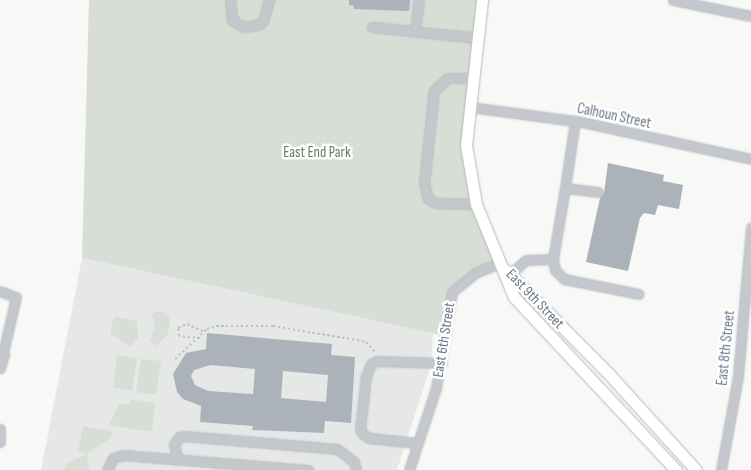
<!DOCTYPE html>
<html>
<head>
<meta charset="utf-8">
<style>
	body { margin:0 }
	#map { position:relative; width:751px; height:470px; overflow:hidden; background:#f8f9f6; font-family:"Sofia Sans Condensed",sans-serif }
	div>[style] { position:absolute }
	.built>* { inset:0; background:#e6e8e7 }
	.green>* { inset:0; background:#d8ded5 }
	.building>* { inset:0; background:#abb2b9 }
	.path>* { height:2px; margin-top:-1px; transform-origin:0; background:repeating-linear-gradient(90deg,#bec0c3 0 2.5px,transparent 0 5px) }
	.roads { filter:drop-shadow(0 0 1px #b5b9be) drop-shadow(0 0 1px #b5b9be) }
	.minor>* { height:9px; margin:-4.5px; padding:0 4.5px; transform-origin:4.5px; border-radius:4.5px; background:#c4c7cb }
	.major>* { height:11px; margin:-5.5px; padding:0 5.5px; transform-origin:5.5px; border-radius:5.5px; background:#fff }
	span { translate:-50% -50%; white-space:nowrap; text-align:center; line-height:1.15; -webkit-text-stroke:5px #fff; paint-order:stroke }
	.street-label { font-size:15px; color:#687687 }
	.park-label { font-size:15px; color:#667963 }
</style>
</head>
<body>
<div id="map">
	<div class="built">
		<i style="clip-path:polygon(82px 258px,433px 333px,431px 365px,397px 470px,41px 470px)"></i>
	</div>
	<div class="green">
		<i style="clip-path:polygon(89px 0,481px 0,470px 168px,500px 263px,452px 292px,446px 336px,82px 258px)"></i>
		<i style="clip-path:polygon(156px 311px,167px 313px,170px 321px,168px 334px,157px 346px,150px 341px,155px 327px,152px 315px)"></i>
		<i style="clip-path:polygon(116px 317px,137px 321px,138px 337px,133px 345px,130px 347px,110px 333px,113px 319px)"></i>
		<i style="clip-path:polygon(117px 355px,137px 358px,132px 391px,113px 388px)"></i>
		<i style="clip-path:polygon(141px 359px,161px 361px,156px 395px,136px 392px)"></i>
		<i style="clip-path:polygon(130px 399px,155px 403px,152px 432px,109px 425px,119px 404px,129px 404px)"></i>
		<i style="clip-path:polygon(83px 426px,112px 431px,111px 438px,87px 454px,89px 470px,64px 470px,66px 464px,86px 454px,78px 452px)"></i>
	</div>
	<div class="building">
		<i style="clip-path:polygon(349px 0,410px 0,409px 11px,354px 9px,354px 6px,349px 5px)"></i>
		<i style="clip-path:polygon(608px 163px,664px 175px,663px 181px,683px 185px,679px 209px,658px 205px,655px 215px,644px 213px,640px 218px,628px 271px,586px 262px,600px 198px,604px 193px)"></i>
		<i style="clip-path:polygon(evenodd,207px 333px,332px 344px,331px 355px,355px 357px,351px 423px,325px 421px,324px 433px,252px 430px,253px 426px,200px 422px,201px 406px,183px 399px,177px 392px,173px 374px,186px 353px,206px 349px,207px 333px,210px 365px,255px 369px,253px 394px,208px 391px,195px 385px,191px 376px,194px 370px,210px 365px,207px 333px,283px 371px,328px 375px,326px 402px,281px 398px,283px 371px)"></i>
	</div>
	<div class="path">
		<i style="left:200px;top:338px;width:21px;rotate:-175deg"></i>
		<i style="left:179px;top:336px;width:8px;rotate:-97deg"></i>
		<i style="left:178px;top:328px;width:10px;rotate:-24deg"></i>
		<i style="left:187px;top:324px;width:20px;rotate:24deg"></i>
		<i style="left:175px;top:359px;width:44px;rotate:-43.2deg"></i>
		<i style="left:207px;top:329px;width:9px;rotate:-18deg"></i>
		<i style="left:216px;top:326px;width:57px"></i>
		<i style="left:273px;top:326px;width:85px;rotate:9.5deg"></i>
		<i style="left:357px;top:340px;width:9px;rotate:13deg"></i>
		<i style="left:366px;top:342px;width:15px;rotate:48deg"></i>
	</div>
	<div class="roads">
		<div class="minor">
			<i style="left:230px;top:0;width:20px;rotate:84deg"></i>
			<i style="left:232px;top:20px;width:14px;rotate:30deg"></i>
			<i style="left:244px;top:27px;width:14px;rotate:-8deg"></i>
			<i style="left:258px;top:25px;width:6px;rotate:-39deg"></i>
			<i style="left:263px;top:21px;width:22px;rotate:-74deg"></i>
			<i style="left:673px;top:0;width:80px;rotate:11.6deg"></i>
			<i style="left:372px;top:27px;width:107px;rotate:5.9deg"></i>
			<i style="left:415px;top:31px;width:31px;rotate:-83deg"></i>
			<i style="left:473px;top:78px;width:25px;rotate:180deg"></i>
			<i style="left:448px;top:78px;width:18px;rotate:139deg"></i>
			<i style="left:434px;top:90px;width:94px;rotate:96.1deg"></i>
			<i style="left:424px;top:183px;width:16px;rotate:76deg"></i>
			<i style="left:428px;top:199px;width:9px;rotate:27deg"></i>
			<i style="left:436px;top:203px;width:40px;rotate:1.4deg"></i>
			<i style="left:470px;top:107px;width:113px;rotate:7.6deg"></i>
			<i style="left:582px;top:122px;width:173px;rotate:12.3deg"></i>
			<i style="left:565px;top:188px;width:68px;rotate:-81.5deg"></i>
			<i style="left:598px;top:192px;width:33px;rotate:-173deg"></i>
			<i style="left:565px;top:188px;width:72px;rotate:99.6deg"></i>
			<i style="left:553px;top:259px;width:11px;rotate:80deg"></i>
			<i style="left:555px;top:270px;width:13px;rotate:45deg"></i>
			<i style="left:564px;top:279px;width:76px;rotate:11.3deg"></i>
			<i style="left:510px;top:274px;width:21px;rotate:-41deg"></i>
			<i style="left:526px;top:260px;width:27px;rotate:-2deg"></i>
			<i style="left:0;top:291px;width:17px;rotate:21deg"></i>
			<i style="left:16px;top:297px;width:57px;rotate:103.1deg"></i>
			<i style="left:0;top:351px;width:6px;rotate:45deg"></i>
			<i style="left:4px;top:355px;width:14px;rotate:107deg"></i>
			<i style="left:0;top:429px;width:13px;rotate:90deg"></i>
			<i style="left:416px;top:443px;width:47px;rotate:-173.9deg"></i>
			<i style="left:369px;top:438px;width:7px;rotate:-146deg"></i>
			<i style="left:363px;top:434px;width:5px;rotate:-127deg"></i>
			<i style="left:360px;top:430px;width:54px;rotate:-83.7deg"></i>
			<i style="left:366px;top:376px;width:13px;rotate:-67deg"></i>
			<i style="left:371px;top:364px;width:7px;rotate:-27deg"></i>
			<i style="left:377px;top:361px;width:65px;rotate:1.8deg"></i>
			<i style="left:177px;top:458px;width:14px;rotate:-102deg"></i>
			<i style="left:174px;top:444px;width:9px;rotate:-54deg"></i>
			<i style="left:179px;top:437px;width:6px;rotate:-9deg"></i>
			<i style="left:185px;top:436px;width:153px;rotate:4.9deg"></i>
			<i style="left:337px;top:449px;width:21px;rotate:37deg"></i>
			<i style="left:354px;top:462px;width:8px;rotate:76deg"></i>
			<i style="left:107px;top:470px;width:13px;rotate:-63deg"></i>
			<i style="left:113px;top:458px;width:10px;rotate:-17deg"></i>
			<i style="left:123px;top:455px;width:186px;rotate:4.6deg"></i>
			<i style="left:409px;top:470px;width:86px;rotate:-71.8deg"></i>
			<i style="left:436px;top:388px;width:97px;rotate:-80.5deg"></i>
			<i style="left:452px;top:292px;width:32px;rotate:-39deg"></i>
			<i style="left:477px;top:272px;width:25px;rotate:-21deg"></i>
			<i style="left:721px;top:470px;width:96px;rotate:-79.7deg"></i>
			<i style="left:738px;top:376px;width:149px;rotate:-85deg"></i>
		</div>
		<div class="major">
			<i style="left:482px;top:0;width:146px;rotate:96.3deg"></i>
			<i style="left:466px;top:145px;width:60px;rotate:80.4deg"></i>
			<i style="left:476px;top:204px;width:100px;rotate:67.8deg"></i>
			<i style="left:514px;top:297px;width:237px;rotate:46.9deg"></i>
			<i style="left:506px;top:270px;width:145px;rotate:45.3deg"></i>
			<i style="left:608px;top:373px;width:131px;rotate:47.8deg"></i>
		</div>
	</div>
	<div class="street-label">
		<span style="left:614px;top:116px;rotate:12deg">Calhoun Street</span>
		<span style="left:535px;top:299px;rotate:46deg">East 9th Street</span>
		<span style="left:444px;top:340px;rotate:-81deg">East 6th Street</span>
		<span style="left:726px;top:348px;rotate:-84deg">East 8th Street</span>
	</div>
	<div class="park-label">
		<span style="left:317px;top:153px">East End Park</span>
	</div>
</div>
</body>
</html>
